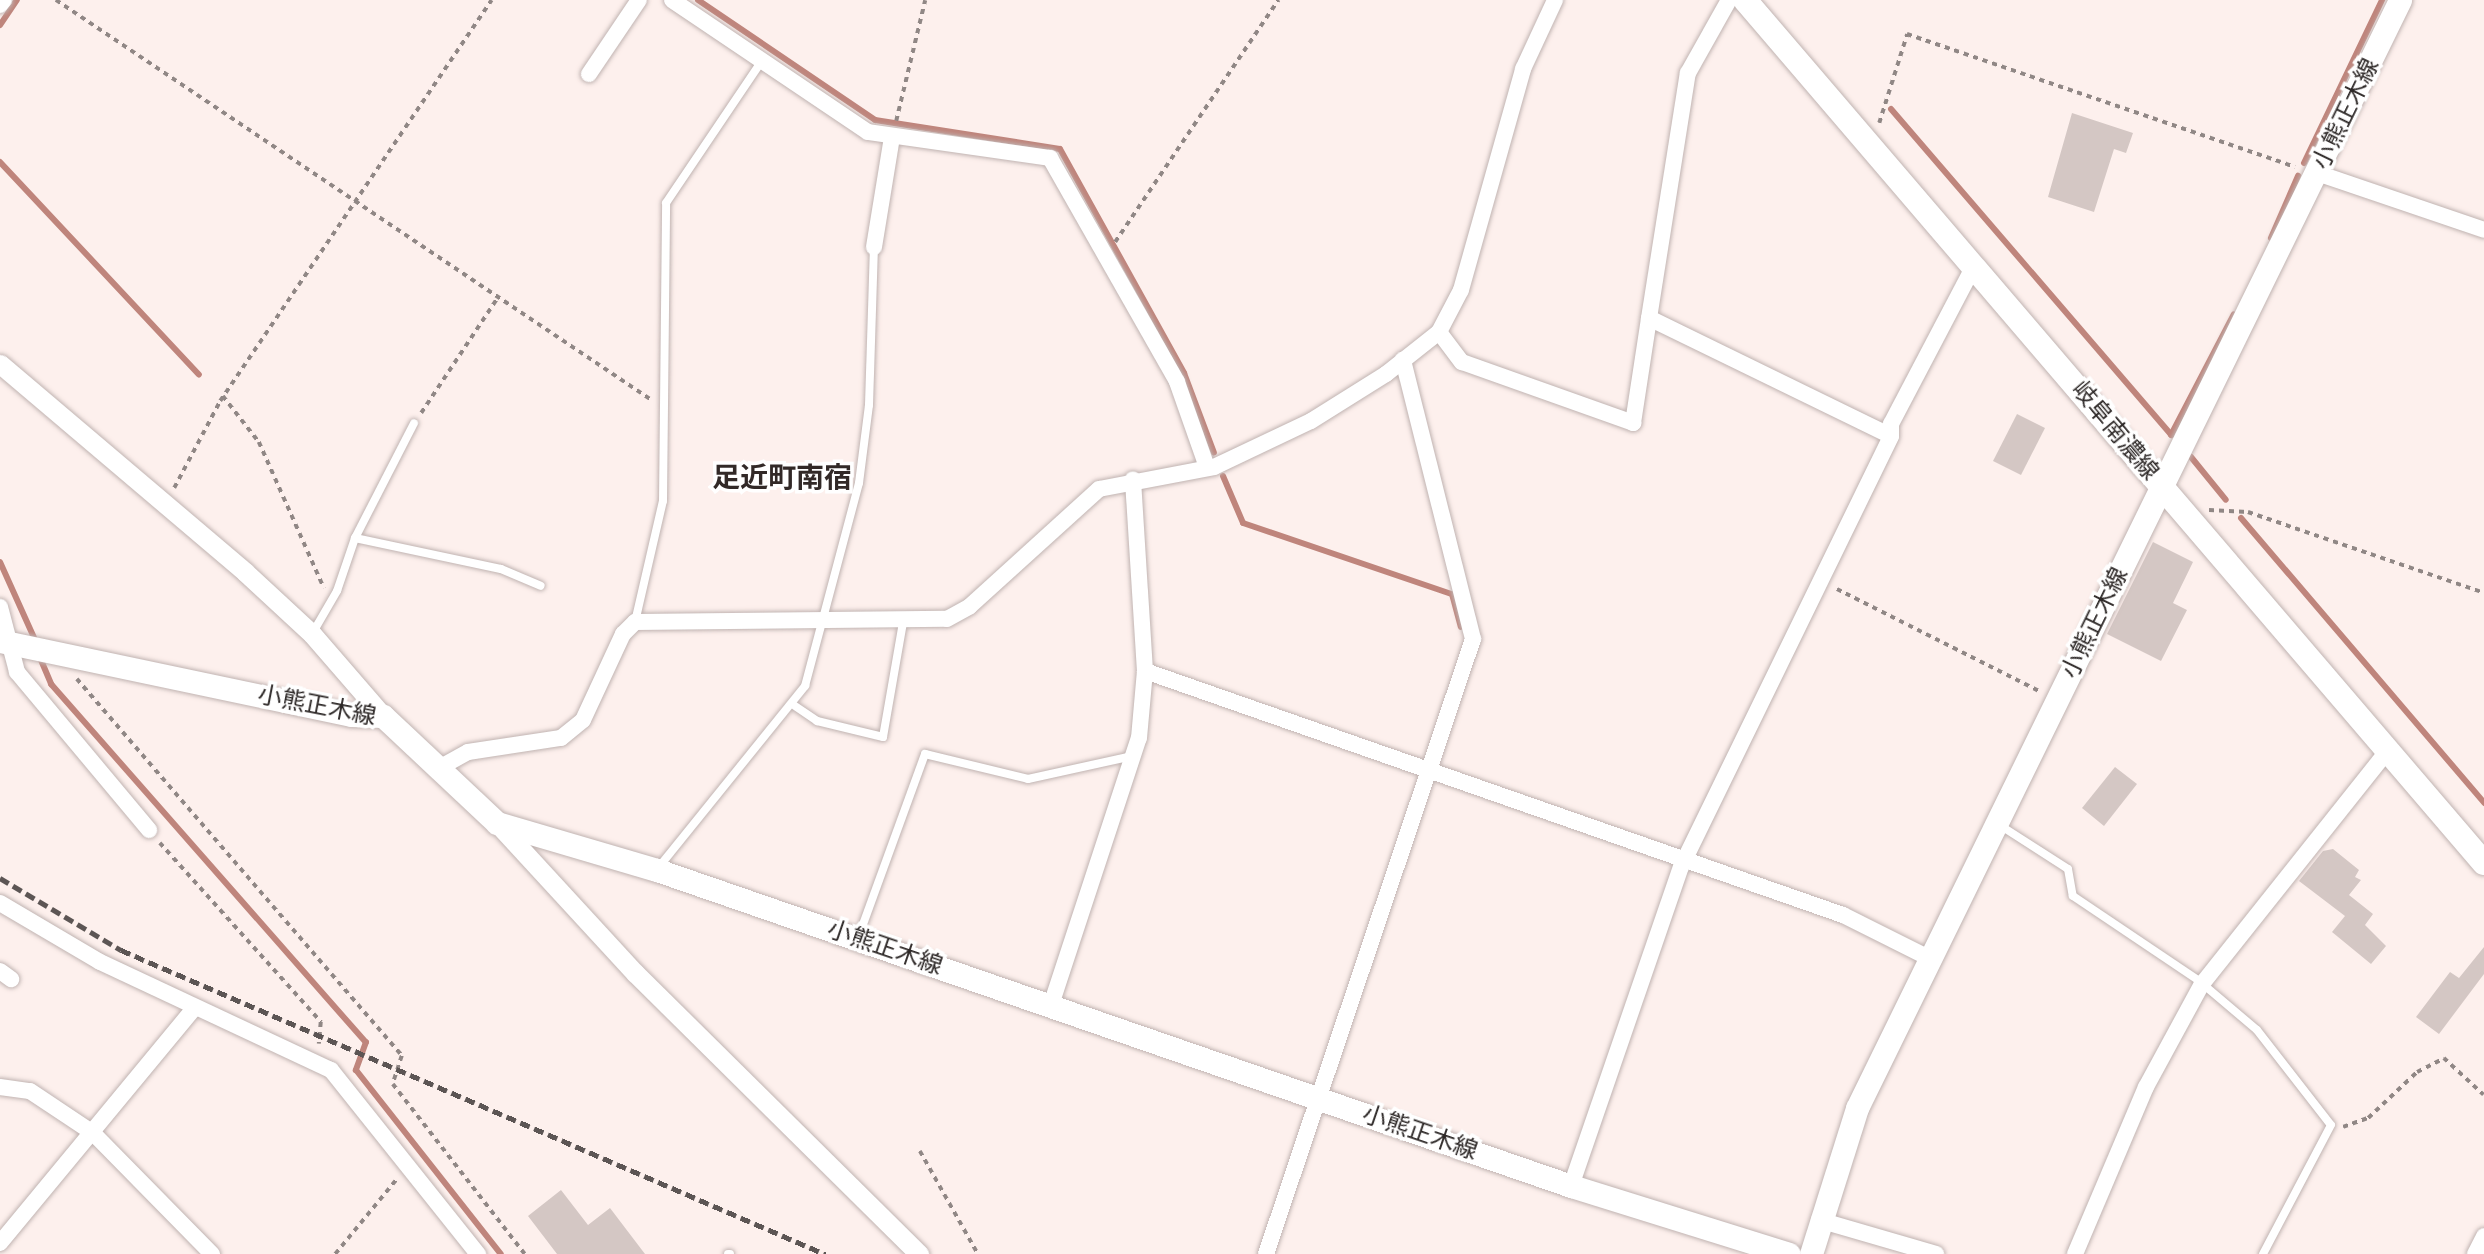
<!DOCTYPE html>
<html>
<head>
<meta charset="utf-8">
<style>
	body { margin:0 }
	#map { position:relative; width:2484px; height:1254px; overflow:hidden; background:#fdf0ed; font-family:"Nunito Sans","Noto Sans JP",sans-serif }
	div>[style] { position:absolute }
	.stream>* { height:6px; margin:-3px; padding:0 3px; transform-origin:3px; border-radius:3px; background:#bf857c }
	.building>* { inset:0; background:#d4c7c4 }
	.path>* { height:3.5px; margin-top:-1.75px; transform-origin:0; background:repeating-linear-gradient(90deg,#908785 0 5px,transparent 0 10px) }
	.roads { filter:drop-shadow(0 0 2px #c0b3b1) drop-shadow(0 0 2px #c0b3b1) }
	.service>* { height:8px; margin:-4px; padding:0 4px; transform-origin:4px; border-radius:4px; background:#fff }
	.minor>* { height:16px; margin:-8px; padding:0 8px; transform-origin:8px; border-radius:8px; background:#fff }
	.tertiary>* { height:19px; margin:-9.5px; padding:0 9.5px; transform-origin:9.5px; border-radius:9.5px; background:#fff }
	.secondary>* { height:23px; margin:-11.5px; padding:0 11.5px; transform-origin:11.5px; border-radius:11.5px; background:#fff }
	.primary>* { height:24px; margin:-12px; padding:0 12px; transform-origin:12px; border-radius:12px; background:#fff }
	.rail>* { height:5px; margin-top:-2.5px; transform-origin:0; background:repeating-linear-gradient(90deg,#5c5554 0 10px,transparent 0 15px) }
	span { translate:-50% -50%; white-space:nowrap; text-align:center; line-height:1.15; -webkit-text-stroke:7px #fff; paint-order:stroke }
	.street-label { font-size:24px; color:#2c2726 }
	.quarter-label { font-size:28px; color:#322927; font-weight:700 }
</style>
</head>
<body>
<div id="map">
	<div class="stream">
		<i style="left:698px;top:0;width:214px;rotate:34.1deg"></i>
		<i style="left:875px;top:120px;width:187px;rotate:8.9deg"></i>
		<i style="left:1060px;top:149px;width:256px;rotate:61deg"></i>
		<i style="left:1184px;top:373px;width:85px;rotate:69.4deg"></i>
		<i style="left:0;top:25px;width:30px;rotate:-56deg"></i>
		<i style="left:1891px;top:109px;width:430px;rotate:49.3deg"></i>
		<i style="left:2171px;top:435px;width:136px;rotate:-62.5deg"></i>
		<i style="left:0;top:162px;width:291px;rotate:46.9deg"></i>
		<i style="left:2304px;top:163px;width:181px;rotate:-64.4deg"></i>
		<i style="left:2271px;top:238px;width:68px;rotate:-66.5deg"></i>
		<i style="left:2191px;top:457px;width:55px;rotate:50.9deg"></i>
		<i style="left:1223px;top:476px;width:51px;rotate:66.9deg"></i>
		<i style="left:1243px;top:523px;width:221px;rotate:18.8deg"></i>
		<i style="left:1452px;top:594px;width:34px;rotate:75deg"></i>
		<i style="left:2241px;top:518px;width:375px;rotate:49.5deg"></i>
		<i style="left:0;top:562px;width:88px;rotate:65.8deg"></i>
		<i style="left:38px;top:653px;width:34px;rotate:67deg"></i>
		<i style="left:51px;top:684px;width:477px;rotate:48.7deg"></i>
		<i style="left:366px;top:1042px;width:30px;rotate:110deg"></i>
		<i style="left:356px;top:1070px;width:234px;rotate:51.8deg"></i>
	</div>
	<div class="building">
		<i style="clip-path:polygon(2072px 113px,2133px 133px,2126px 153px,2114px 149px,2094px 212px,2048px 197px)"></i>
		<i style="clip-path:polygon(2017px 414px,2045px 428px,2021px 475px,1993px 461px)"></i>
		<i style="clip-path:polygon(2153px 542px,2193px 562px,2173px 603px,2187px 610px,2161px 661px,2107px 634px)"></i>
		<i style="clip-path:polygon(2115px 767px,2137px 784px,2104px 826px,2082px 808px)"></i>
		<i style="clip-path:polygon(2333px 849px,2359px 870px,2355px 877px,2361px 880px,2349px 895px,2373px 914px,2365px 925px,2386px 946px,2371px 964px,2332px 932px,2345px 916px,2299px 881px,2323px 851px)"></i>
		<i style="clip-path:polygon(2484px 947px,2484px 974px,2439px 1034px,2416px 1017px,2450px 972px,2459px 978px)"></i>
		<i style="clip-path:polygon(561px 1190px,588px 1225px,610px 1208px,645px 1254px,557px 1254px,528px 1216px)"></i>
	</div>
	<div class="path">
		<i style="left:56px;top:0;width:716px;rotate:33.89deg"></i>
		<i style="left:896px;top:121px;width:124px;rotate:-76.5deg"></i>
		<i style="left:1879px;top:123px;width:93px;rotate:-72.5deg"></i>
		<i style="left:1907px;top:34px;width:410px;rotate:18.9deg"></i>
		<i style="left:1115px;top:242px;width:292px;rotate:-56deg"></i>
		<i style="left:223px;top:396px;width:58px;rotate:52deg"></i>
		<i style="left:259px;top:442px;width:160px;rotate:66deg"></i>
		<i style="left:421px;top:413px;width:139px;rotate:-56.4deg"></i>
		<i style="left:174px;top:488px;width:98px;rotate:-62.1deg"></i>
		<i style="left:220px;top:401px;width:484px;rotate:-55.9deg"></i>
		<i style="left:2209px;top:510px;width:39px;rotate:3deg"></i>
		<i style="left:2248px;top:512px;width:250px;rotate:18.9deg"></i>
		<i style="left:1837px;top:589px;width:226px;rotate:26.8deg"></i>
		<i style="left:77px;top:679px;width:498px;rotate:49.2deg"></i>
		<i style="left:402px;top:1056px;width:29px;rotate:108deg"></i>
		<i style="left:393px;top:1084px;width:215px;rotate:52.2deg"></i>
		<i style="left:160px;top:843px;width:241px;rotate:48deg"></i>
		<i style="left:321px;top:1022px;width:22px;rotate:95deg"></i>
		<i style="left:2343px;top:1127px;width:27px;rotate:-20deg"></i>
		<i style="left:2368px;top:1118px;width:67px;rotate:-43.2deg"></i>
		<i style="left:2417px;top:1072px;width:30px;rotate:-27deg"></i>
		<i style="left:2444px;top:1058px;width:54px;rotate:42.8deg"></i>
		<i style="left:920px;top:1151px;width:118px;rotate:60.6deg"></i>
		<i style="left:335px;top:1254px;width:96px;rotate:-50.5deg"></i>
	</div>
	<div class="roads">
		<div class="service">
			<i style="left:355px;top:538px;width:129px;rotate:-62.8deg"></i>
			<i style="left:635px;top:622px;width:124px;rotate:-77deg"></i>
			<i style="left:663px;top:501px;width:298px;rotate:-89.4deg"></i>
			<i style="left:666px;top:203px;width:170px;rotate:-56deg"></i>
			<i style="left:312px;top:634px;width:50px;rotate:-59.8deg"></i>
			<i style="left:337px;top:591px;width:56px;rotate:-71.2deg"></i>
			<i style="left:355px;top:538px;width:149px;rotate:12deg"></i>
			<i style="left:501px;top:569px;width:43px;rotate:23deg"></i>
			<i style="left:795px;top:706px;width:27px;rotate:34deg"></i>
			<i style="left:817px;top:721px;width:68px;rotate:13.6deg"></i>
			<i style="left:883px;top:737px;width:117px;rotate:-80.1deg"></i>
			<i style="left:1998px;top:824px;width:83px;rotate:32.7deg"></i>
			<i style="left:2068px;top:869px;width:27px;rotate:80deg"></i>
			<i style="left:2073px;top:896px;width:151px;rotate:33.9deg"></i>
			<i style="left:2198px;top:980px;width:77px;rotate:40.3deg"></i>
			<i style="left:2257px;top:1030px;width:120px;rotate:52.1deg"></i>
			<i style="left:2331px;top:1125px;width:146px;rotate:117.8deg"></i>
			<i style="left:659px;top:867px;width:233px;rotate:-51.1deg"></i>
			<i style="left:805px;top:686px;width:210px;rotate:-75.1deg"></i>
			<i style="left:859px;top:483px;width:79px;rotate:-82.7deg"></i>
			<i style="left:869px;top:405px;width:158px;rotate:-88.2deg"></i>
			<i style="left:858px;top:938px;width:196px;rotate:-70deg"></i>
			<i style="left:925px;top:754px;width:106px;rotate:13.6deg"></i>
			<i style="left:1028px;top:779px;width:107px;rotate:-12.4deg"></i>
			<i style="left:728px;top:1254px;width:2px"></i>
		</div>
		<div class="minor">
			<i style="left:672px;top:0;width:236px;rotate:34deg"></i>
			<i style="left:868px;top:132px;width:184px;rotate:8.1deg"></i>
			<i style="left:1050px;top:158px;width:257px;rotate:60.4deg"></i>
			<i style="left:1177px;top:382px;width:90px;rotate:70.6deg"></i>
			<i style="left:0;top:5px;width:6px;rotate:-51deg"></i>
			<i style="left:589px;top:74px;width:89px;rotate:-56deg"></i>
			<i style="left:2317px;top:173px;width:176px;rotate:18.8deg"></i>
			<i style="left:874px;top:247px;width:111px;rotate:-80.7deg"></i>
			<i style="left:1649px;top:318px;width:248px;rotate:-81deg"></i>
			<i style="left:1688px;top:73px;width:84px;rotate:-60.7deg"></i>
			<i style="left:1439px;top:332px;width:38px;rotate:53deg"></i>
			<i style="left:1462px;top:362px;width:182px;rotate:19.6deg"></i>
			<i style="left:1633px;top:423px;width:106px;rotate:-81.3deg"></i>
			<i style="left:1649px;top:318px;width:269px;rotate:26deg"></i>
			<i style="left:0;top:607px;width:67px;rotate:75.3deg"></i>
			<i style="left:17px;top:672px;width:206px;rotate:50.1deg"></i>
			<i style="left:1145px;top:671px;width:739px;rotate:19.27deg"></i>
			<i style="left:1843px;top:915px;width:98px;rotate:26.6deg"></i>
			<i style="left:439px;top:768px;width:33px;rotate:-29deg"></i>
			<i style="left:468px;top:752px;width:94px;rotate:-8.6deg"></i>
			<i style="left:561px;top:738px;width:28px;rotate:-39deg"></i>
			<i style="left:583px;top:720px;width:95px;rotate:-65.1deg"></i>
			<i style="left:623px;top:634px;width:17px;rotate:-45deg"></i>
			<i style="left:635px;top:622px;width:312px;rotate:-0.6deg"></i>
			<i style="left:947px;top:619px;width:26px;rotate:-29deg"></i>
			<i style="left:970px;top:606px;width:174px;rotate:-42.2deg"></i>
			<i style="left:1099px;top:489px;width:117px;rotate:-10.8deg"></i>
			<i style="left:1214px;top:467px;width:107px;rotate:-25.4deg"></i>
			<i style="left:1311px;top:421px;width:89px;rotate:-32.1deg"></i>
			<i style="left:1386px;top:374px;width:68px;rotate:-38.4deg"></i>
			<i style="left:1439px;top:332px;width:47px;rotate:-62.4deg"></i>
			<i style="left:1461px;top:290px;width:230px;rotate:-74.3deg"></i>
			<i style="left:1523px;top:69px;width:76px;rotate:-65.1deg"></i>
			<i style="left:0;top:903px;width:116px;rotate:30.5deg"></i>
			<i style="left:100px;top:962px;width:255px;rotate:25.1deg"></i>
			<i style="left:331px;top:1070px;width:236px;rotate:51.4deg"></i>
			<i style="left:0;top:971px;width:14px;rotate:36deg"></i>
			<i style="left:1051px;top:1005px;width:281px;rotate:-71.8deg"></i>
			<i style="left:1139px;top:738px;width:67px;rotate:-84.9deg"></i>
			<i style="left:1145px;top:671px;width:192px;rotate:-93.6deg"></i>
			<i style="left:0;top:1087px;width:30px;rotate:8deg"></i>
			<i style="left:30px;top:1091px;width:76px;rotate:33.7deg"></i>
			<i style="left:93px;top:1133px;width:170px;rotate:45.5deg"></i>
			<i style="left:1571px;top:1186px;width:337px;rotate:-71deg"></i>
			<i style="left:1681px;top:867px;width:479px;rotate:-64deg"></i>
			<i style="left:1891px;top:436px;width:12px;rotate:-90deg"></i>
			<i style="left:1891px;top:424px;width:178px;rotate:-62.3deg"></i>
			<i style="left:1819px;top:1220px;width:122px;rotate:16.2deg"></i>
			<i style="left:0;top:1243px;width:306px;rotate:-50.4deg"></i>
			<i style="left:1266px;top:1254px;width:649px;rotate:-71.4deg"></i>
			<i style="left:1473px;top:639px;width:288px;rotate:-104.1deg"></i>
			<i style="left:2075px;top:1254px;width:181px;rotate:-67deg"></i>
			<i style="left:2146px;top:1087px;width:117px;rotate:-61.5deg"></i>
			<i style="left:2202px;top:984px;width:299px;rotate:-51.5deg"></i>
			<i style="left:2475px;top:1254px;width:20px;rotate:-63deg"></i>
		</div>
		<div class="tertiary">
			<i style="left:0;top:364px;width:321px;rotate:40.3deg"></i>
			<i style="left:245px;top:572px;width:91px;rotate:42.8deg"></i>
			<i style="left:312px;top:634px;width:108px;rotate:49.1deg"></i>
			<i style="left:497px;top:823px;width:204px;rotate:47.4deg"></i>
			<i style="left:635px;top:973px;width:400px;rotate:44.7deg"></i>
		</div>
		<div class="secondary">
			<i style="left:0;top:641px;width:359px;rotate:11.9deg"></i>
			<i style="left:351px;top:715px;width:32px;rotate:2deg"></i>
			<i style="left:383px;top:716px;width:156px;rotate:43.2deg"></i>
			<i style="left:497px;top:823px;width:167px;rotate:16.4deg"></i>
			<i style="left:657px;top:870px;width:967px;rotate:19.07deg"></i>
			<i style="left:1571px;top:1186px;width:228px;rotate:17.3deg"></i>
			<i style="left:1811px;top:1254px;width:153px;rotate:-72.5deg"></i>
			<i style="left:1857px;top:1108px;width:1234px;rotate:-63.89deg"></i>
		</div>
		<div class="primary">
			<i style="left:1745px;top:0;width:1136px;rotate:49.43deg"></i>
		</div>
	</div>
	<div class="rail">
		<i style="left:0;top:878px;width:141px;rotate:30.8deg"></i>
		<i style="left:121px;top:950px;width:767px;rotate:23.36deg"></i>
	</div>
	<div class="street-label">
		<span style="left:2346px;top:114px;rotate:-64deg">小熊正木線</span>
		<span style="left:2115px;top:431px;rotate:50deg">岐阜南濃線</span>
		<span style="left:2095px;top:623px;rotate:-64deg">小熊正木線</span>
		<span style="left:317px;top:706px;rotate:11deg">小熊正木線</span>
		<span style="left:885px;top:948px;rotate:19deg">小熊正木線</span>
		<span style="left:1420px;top:1133px;rotate:19deg">小熊正木線</span>
	</div>
	<div class="quarter-label">
		<span style="left:782px;top:478px">足近町南宿</span>
	</div>
</div>
</body>
</html>
